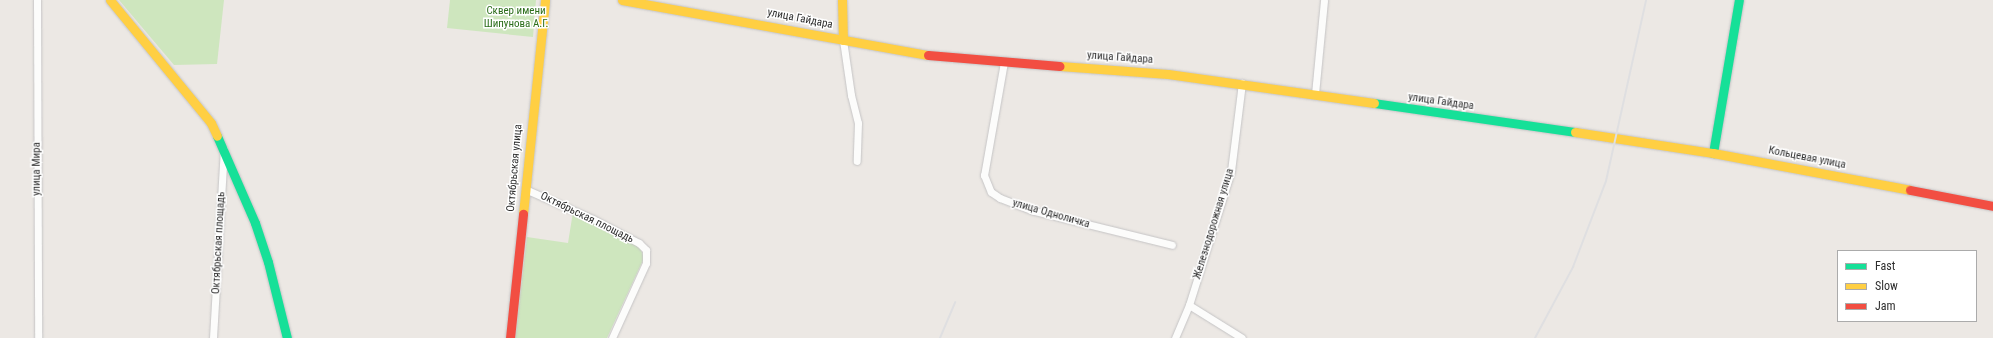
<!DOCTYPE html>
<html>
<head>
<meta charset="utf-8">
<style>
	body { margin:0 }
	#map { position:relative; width:1993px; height:338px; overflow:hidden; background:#ece8e4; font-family:"Roboto Condensed",sans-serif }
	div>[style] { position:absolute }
	.green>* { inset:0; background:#cee6be }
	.roads { filter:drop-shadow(0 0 1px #c5c4c5) drop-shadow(0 0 1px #c5c4c5) }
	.street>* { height:7px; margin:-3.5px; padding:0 3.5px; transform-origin:3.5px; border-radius:3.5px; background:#fcfcfb }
	.fast>* { height:9px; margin:-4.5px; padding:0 4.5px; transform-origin:4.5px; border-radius:4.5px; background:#16e098 }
	.slow>* { height:9px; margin:-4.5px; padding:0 4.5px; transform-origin:4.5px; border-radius:4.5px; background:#ffcf43 }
	.jam>* { height:9px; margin:-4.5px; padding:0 4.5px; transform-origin:4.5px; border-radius:4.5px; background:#f24e42 }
	.rail>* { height:2px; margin:-1px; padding:0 1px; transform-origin:1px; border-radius:1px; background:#dfdfe1 }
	span { translate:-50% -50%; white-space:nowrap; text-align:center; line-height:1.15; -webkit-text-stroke:3px #fff; paint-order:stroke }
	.park-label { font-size:11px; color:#2c6e1b }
	.street-label { font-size:11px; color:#2e2e2e }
	.legend { position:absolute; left:1837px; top:250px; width:140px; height:72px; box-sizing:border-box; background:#fff; border:1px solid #ababab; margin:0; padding:5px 7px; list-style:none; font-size:12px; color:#2e2e2e }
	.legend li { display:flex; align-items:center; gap:8px; height:20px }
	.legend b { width:20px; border:1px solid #ababab }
</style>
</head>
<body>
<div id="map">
	<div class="green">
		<i style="clip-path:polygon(119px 0,224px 0,217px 64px,174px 65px)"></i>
		<i style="clip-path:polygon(450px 0,536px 0,533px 37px,447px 28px)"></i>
		<i style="clip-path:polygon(573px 212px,639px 245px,644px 258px,607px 338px,515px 338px,527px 237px,568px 243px)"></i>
	</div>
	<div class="roads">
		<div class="street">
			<i style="left:37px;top:0;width:338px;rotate:89.8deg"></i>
			<i style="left:843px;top:40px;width:56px;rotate:81.7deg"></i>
			<i style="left:851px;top:95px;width:29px;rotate:76deg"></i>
			<i style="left:858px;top:123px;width:38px;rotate:92deg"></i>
			<i style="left:1004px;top:62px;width:115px;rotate:100deg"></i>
			<i style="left:984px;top:175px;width:18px;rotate:68deg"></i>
			<i style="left:991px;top:192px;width:11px;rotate:34deg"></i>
			<i style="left:1000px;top:198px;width:36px;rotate:21deg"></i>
			<i style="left:1034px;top:211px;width:142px;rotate:13.8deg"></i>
			<i style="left:1315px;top:94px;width:94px;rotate:-84.5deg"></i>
			<i style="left:525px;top:189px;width:74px;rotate:23.8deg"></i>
			<i style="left:593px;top:219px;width:52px;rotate:27.6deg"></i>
			<i style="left:639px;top:243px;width:10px;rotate:45deg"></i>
			<i style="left:646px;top:250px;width:13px;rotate:90deg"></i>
			<i style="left:646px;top:263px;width:82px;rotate:114.4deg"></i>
			<i style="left:1189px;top:305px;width:62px;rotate:31.9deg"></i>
			<i style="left:213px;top:338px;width:189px;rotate:-86.7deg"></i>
			<i style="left:1175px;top:338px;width:36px;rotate:-67deg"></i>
			<i style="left:1189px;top:305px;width:140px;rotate:-72.6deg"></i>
			<i style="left:1231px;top:171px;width:89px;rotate:-82.9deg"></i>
		</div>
		<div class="fast">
			<i style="left:1374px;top:103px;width:203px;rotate:8.2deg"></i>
			<i style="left:217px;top:136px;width:95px;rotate:66.4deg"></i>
			<i style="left:255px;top:223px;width:41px;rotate:71.6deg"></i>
			<i style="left:268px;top:262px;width:78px;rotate:76deg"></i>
			<i style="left:1713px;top:153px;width:155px;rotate:-80.4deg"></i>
		</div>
		<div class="slow">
			<i style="left:110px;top:0;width:159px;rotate:50.6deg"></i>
			<i style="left:211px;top:123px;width:14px;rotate:65deg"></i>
			<i style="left:622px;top:0;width:311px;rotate:10.2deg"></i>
			<i style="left:842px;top:0;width:40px;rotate:88.6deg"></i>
			<i style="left:1060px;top:66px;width:108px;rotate:4.2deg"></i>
			<i style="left:1168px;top:74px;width:208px;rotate:8deg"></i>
			<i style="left:1575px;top:132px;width:140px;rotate:8.7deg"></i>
			<i style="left:1713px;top:153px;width:200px;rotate:10.6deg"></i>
			<i style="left:523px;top:214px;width:215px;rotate:-84.1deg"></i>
		</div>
		<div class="jam">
			<i style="left:928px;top:55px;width:132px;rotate:4.8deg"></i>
			<i style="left:1910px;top:190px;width:85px;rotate:10.9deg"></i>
			<i style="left:510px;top:338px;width:125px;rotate:-84deg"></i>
		</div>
	</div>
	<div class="rail">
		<i style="left:940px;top:338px;width:39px;rotate:-67deg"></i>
		<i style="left:1535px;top:338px;width:81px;rotate:-61.8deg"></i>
		<i style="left:1573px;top:267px;width:92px;rotate:-69deg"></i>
		<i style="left:1606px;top:181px;width:185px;rotate:-77.5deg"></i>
	</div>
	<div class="park-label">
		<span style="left:516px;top:18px">Сквер имени<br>Шипунова А.Г.</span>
	</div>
	<div class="street-label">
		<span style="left:800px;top:19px;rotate:11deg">улица Гайдара</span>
		<span style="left:1120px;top:58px;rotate:4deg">улица Гайдара</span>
		<span style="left:1441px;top:102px;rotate:8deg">улица Гайдара</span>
		<span style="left:1807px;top:158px;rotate:11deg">Кольцевая улица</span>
		<span style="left:515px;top:168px;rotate:-85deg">Октябрьская улица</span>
		<span style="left:37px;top:169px;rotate:-90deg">улица Мира</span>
		<span style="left:1051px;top:214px;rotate:16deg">улица Одноличка</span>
		<span style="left:587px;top:218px;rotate:26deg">Октябрьская площадь</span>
		<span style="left:1214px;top:224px;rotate:-73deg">Железнодорожная улица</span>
		<span style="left:219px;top:243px;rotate:-87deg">Октябрьская площадь</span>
	</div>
	<ul class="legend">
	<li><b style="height:5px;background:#16e098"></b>Fast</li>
	<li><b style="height:5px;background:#ffcf43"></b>Slow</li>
	<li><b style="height:5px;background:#f24e42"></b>Jam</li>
	</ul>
</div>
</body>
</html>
